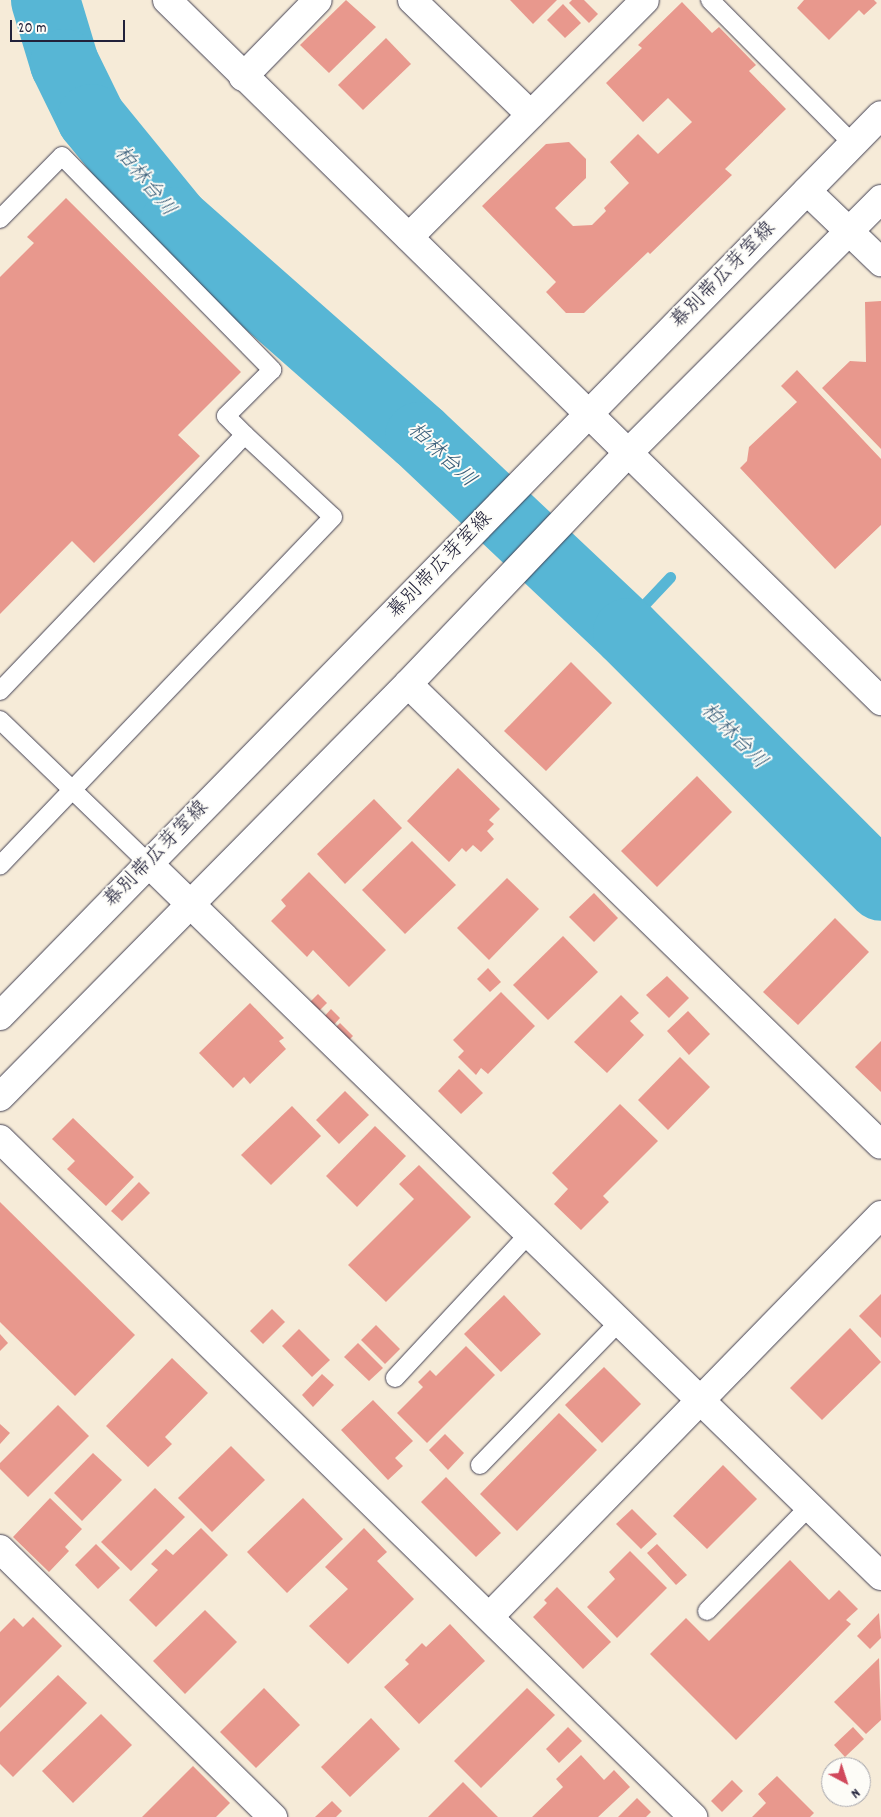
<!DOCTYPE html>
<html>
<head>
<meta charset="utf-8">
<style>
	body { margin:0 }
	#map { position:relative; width:881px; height:1817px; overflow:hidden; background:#f6ebd8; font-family:Dekko,"Klee One",sans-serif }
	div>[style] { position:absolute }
	.stream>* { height:11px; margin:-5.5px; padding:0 5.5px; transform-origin:5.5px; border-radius:5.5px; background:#57b6d5 }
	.river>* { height:69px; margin:-34.5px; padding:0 34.5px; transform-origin:34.5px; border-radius:34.5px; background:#57b6d5 }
	.building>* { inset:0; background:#e8988d }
	.roads { filter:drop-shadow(0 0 1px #424053) drop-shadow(0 0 1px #424053) }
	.lane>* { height:18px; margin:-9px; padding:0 9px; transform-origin:9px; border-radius:9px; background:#fff }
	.street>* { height:28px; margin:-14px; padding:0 14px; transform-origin:14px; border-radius:14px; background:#fff }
	.primary>* { height:28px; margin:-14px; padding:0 14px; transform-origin:14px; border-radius:14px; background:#fff }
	span { translate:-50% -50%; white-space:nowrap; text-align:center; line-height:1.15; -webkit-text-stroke:4px #fdfcf7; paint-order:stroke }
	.street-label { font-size:20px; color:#22223b }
	.water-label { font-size:21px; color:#375d79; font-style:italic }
	.north { position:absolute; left:821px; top:1757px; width:50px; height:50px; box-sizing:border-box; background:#fdfcf7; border:1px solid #a5a5ac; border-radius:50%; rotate:140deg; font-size:14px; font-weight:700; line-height:20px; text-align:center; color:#22223b }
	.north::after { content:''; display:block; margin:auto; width:18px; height:22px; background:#d1495b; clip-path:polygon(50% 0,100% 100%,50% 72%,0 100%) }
	.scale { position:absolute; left:10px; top:20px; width:115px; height:22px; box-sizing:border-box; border:2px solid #22223b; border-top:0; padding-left:6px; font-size:15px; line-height:18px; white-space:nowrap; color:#22223b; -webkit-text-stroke:4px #fdfcf7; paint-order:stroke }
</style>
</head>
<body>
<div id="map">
	<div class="stream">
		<i style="left:627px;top:632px;width:26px;rotate:-61deg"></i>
		<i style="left:640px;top:609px;width:44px;rotate:-46.8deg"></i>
	</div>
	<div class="river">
		<i style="left:45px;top:0;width:66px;rotate:73.2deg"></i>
		<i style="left:64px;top:63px;width:61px;rotate:63.9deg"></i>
		<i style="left:91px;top:118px;width:133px;rotate:50.8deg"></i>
		<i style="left:175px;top:221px;width:325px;rotate:41.4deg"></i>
		<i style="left:419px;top:436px;width:286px;rotate:43.3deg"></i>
		<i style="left:627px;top:632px;width:359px;rotate:45deg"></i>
	</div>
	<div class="building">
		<i style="clip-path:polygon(346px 0,376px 27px,329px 73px,300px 45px)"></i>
		<i style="clip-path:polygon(510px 0,557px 0,533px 24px)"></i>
		<i style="clip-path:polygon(572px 0,584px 0,598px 14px,589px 23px,569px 3px)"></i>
		<i style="clip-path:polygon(804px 0,874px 0,877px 3px,864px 15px,859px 10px,829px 40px,797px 8px)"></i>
		<i style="clip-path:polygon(682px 2px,712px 33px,719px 27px,756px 65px,749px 71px,786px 109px,725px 169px,732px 175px,650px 254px,648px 252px,584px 313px,566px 313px,546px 292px,556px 282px,482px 206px,546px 144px,569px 142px,586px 159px,586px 178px,555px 208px,573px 226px,592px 225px,606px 211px,604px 208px,629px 183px,610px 162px,638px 134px,658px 154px,692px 122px,668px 98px,643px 122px,606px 83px,642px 48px,638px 45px)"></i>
		<i style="clip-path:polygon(563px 4px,581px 23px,565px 38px,547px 20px)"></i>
		<i style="clip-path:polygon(386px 38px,411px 64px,363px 110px,338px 85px)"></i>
		<i style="clip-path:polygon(66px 198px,241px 372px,178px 435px,200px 456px,94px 563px,72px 541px,0 614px,0 277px,34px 243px,27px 237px)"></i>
		<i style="clip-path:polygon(881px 301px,881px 449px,822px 388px,850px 361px,866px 362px,865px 302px)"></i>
		<i style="clip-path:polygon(797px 370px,881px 459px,881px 525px,835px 569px,740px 468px,747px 461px,749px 447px,797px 402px,781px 386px)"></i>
		<i style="clip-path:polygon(571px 662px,612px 703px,546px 771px,504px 731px)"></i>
		<i style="clip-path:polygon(458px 768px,500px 809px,489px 820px,494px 824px,487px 831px,494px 839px,481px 852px,473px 845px,466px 852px,462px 848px,449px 862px,407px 821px)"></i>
		<i style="clip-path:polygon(697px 776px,732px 812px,657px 887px,621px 851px)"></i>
		<i style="clip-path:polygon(374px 799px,402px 828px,345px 884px,317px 854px)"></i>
		<i style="clip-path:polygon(412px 841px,456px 885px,405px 934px,362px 890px)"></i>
		<i style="clip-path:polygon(309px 872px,386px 950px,349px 987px,313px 950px,307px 957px,271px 921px,286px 906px,281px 900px)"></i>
		<i style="clip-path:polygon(507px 878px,539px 909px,489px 960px,457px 928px)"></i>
		<i style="clip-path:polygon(594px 893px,618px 918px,594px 942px,569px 917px)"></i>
		<i style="clip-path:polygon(835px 918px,869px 952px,798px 1025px,763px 992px)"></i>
		<i style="clip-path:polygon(563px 936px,598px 972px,548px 1020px,513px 985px)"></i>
		<i style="clip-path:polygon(488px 968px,501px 982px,490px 992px,477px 979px)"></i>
		<i style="clip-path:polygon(667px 976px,689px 998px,669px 1018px,646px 995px)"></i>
		<i style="clip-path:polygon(501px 992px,535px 1026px,488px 1074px,481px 1068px,476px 1075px,458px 1057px,464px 1051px,453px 1040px)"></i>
		<i style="clip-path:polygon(318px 994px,327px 1003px,318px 1012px,309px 1003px)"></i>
		<i style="clip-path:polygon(621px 995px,639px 1013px,630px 1021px,644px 1035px,607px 1073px,574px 1042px)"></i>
		<i style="clip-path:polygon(250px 1003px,284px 1038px,279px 1041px,286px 1049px,250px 1084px,244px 1077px,233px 1088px,199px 1053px)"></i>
		<i style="clip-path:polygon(331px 1009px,340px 1018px,331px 1028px,322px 1019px)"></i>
		<i style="clip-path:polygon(688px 1011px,710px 1034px,689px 1055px,667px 1031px)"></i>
		<i style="clip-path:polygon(340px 1023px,353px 1036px,344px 1045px,331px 1032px)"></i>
		<i style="clip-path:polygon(881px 1041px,881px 1092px,855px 1067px)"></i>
		<i style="clip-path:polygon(680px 1057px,710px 1087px,668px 1130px,638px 1100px)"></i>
		<i style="clip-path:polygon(459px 1069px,483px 1093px,461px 1114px,438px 1091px)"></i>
		<i style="clip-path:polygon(345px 1091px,369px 1115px,339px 1144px,316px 1120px)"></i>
		<i style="clip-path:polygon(620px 1104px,658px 1141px,603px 1196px,609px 1202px,581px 1230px,554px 1204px,568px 1189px,552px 1173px)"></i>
		<i style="clip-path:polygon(292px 1106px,321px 1136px,271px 1185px,241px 1155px)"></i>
		<i style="clip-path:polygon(73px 1118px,134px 1177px,106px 1206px,67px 1169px,75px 1161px,52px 1139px)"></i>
		<i style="clip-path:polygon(375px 1126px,406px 1156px,357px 1207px,326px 1176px)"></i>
		<i style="clip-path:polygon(419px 1165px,471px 1217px,386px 1302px,348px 1265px,414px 1199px,399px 1184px)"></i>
		<i style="clip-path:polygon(139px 1182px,150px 1193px,122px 1221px,111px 1211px)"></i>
		<i style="clip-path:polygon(0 1202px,135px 1335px,75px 1396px,0 1322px)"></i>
		<i style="clip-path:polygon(881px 1294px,881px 1338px,859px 1316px)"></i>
		<i style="clip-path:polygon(504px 1295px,541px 1334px,501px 1372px,464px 1334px)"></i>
		<i style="clip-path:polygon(272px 1309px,285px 1322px,263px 1344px,250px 1331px)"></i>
		<i style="clip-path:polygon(376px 1325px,400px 1349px,385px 1364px,361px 1340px)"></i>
		<i style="clip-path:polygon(850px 1328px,881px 1362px,822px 1420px,790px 1388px)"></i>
		<i style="clip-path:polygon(299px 1329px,330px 1360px,312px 1377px,282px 1346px)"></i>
		<i style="clip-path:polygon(0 1334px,8px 1343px,0 1351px)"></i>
		<i style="clip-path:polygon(358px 1343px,383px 1368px,369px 1381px,344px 1357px)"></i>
		<i style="clip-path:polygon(466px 1346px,495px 1375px,427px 1443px,397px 1413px,423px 1387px,418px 1382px,430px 1370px,436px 1376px)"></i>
		<i style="clip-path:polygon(172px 1358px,208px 1393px,165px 1437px,172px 1444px,148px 1467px,106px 1426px)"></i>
		<i style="clip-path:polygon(604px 1367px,641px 1404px,602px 1443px,565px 1405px)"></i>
		<i style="clip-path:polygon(322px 1374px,334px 1385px,313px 1407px,302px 1395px)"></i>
		<i style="clip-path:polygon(373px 1400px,413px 1441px,395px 1458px,403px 1466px,388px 1480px,341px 1430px)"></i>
		<i style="clip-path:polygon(58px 1405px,89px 1436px,28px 1497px,0 1469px,0 1463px)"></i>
		<i style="clip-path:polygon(559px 1413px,597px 1450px,517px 1531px,480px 1494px)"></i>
		<i style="clip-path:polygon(0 1424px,10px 1433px,0 1444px)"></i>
		<i style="clip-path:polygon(445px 1434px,464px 1453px,448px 1470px,429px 1450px)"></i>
		<i style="clip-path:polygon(231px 1446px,265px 1480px,212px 1532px,178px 1498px)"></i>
		<i style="clip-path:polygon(93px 1453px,122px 1480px,82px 1521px,54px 1493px)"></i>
		<i style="clip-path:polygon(723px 1465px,757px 1499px,707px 1549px,673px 1516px)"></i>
		<i style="clip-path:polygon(446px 1477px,501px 1533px,476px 1557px,421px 1502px)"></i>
		<i style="clip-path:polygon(155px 1488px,185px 1517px,131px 1571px,101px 1542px)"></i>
		<i style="clip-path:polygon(50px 1498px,82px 1529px,65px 1547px,69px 1551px,49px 1572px,13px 1537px)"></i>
		<i style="clip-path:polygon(303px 1498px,343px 1539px,287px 1593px,247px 1552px)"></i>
		<i style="clip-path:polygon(632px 1509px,657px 1534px,641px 1549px,616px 1524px)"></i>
		<i style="clip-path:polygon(201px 1528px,228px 1555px,156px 1627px,129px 1600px,158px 1570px,151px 1564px,166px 1549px,173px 1555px)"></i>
		<i style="clip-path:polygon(364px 1528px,387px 1552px,377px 1561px,414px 1599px,348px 1664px,309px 1626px,348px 1589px,325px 1567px)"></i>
		<i style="clip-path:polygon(96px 1544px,120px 1568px,98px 1589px,75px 1565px)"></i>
		<i style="clip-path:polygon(657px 1544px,687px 1575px,676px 1585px,647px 1553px)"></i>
		<i style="clip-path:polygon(630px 1551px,667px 1588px,617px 1638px,587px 1607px,615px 1579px,609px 1572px)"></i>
		<i style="clip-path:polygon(790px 1560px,829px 1600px,839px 1590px,858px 1609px,846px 1620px,851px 1624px,736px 1740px,650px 1654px,686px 1618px,709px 1641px)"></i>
		<i style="clip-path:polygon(557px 1587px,611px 1642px,583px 1669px,533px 1617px,547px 1603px,544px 1600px)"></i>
		<i style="clip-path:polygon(205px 1610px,237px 1642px,185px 1694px,153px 1661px)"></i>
		<i style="clip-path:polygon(879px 1613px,881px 1638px,870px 1649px,857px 1636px)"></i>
		<i style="clip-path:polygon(33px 1617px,62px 1646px,0 1708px,0 1632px,14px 1618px,23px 1627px)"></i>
		<i style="clip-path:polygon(450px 1624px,485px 1661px,419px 1724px,384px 1687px,409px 1664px,405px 1660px,422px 1643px,426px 1647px)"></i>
		<i style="clip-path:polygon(879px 1658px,881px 1720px,866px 1734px,834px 1702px)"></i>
		<i style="clip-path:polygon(58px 1675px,87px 1703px,13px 1777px,0 1764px,0 1732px)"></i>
		<i style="clip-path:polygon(264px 1688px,300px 1725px,256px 1768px,220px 1732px)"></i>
		<i style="clip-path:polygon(527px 1688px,555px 1715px,481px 1788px,454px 1761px)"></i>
		<i style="clip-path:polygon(101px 1714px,132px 1745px,73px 1803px,42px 1771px)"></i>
		<i style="clip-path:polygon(371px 1718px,400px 1749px,350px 1797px,321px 1767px)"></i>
		<i style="clip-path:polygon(568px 1727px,582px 1741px,559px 1763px,546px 1749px)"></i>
		<i style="clip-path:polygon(853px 1727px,864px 1739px,845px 1757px,834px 1745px)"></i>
		<i style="clip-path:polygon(581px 1755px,604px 1780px,614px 1770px,630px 1787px,598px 1817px,532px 1817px,563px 1787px,556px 1779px)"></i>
		<i style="clip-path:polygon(193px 1766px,230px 1803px,216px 1817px,142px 1817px)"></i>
		<i style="clip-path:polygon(777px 1776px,814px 1813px,810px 1817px,752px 1817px,766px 1803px,758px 1794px)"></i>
		<i style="clip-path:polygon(732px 1780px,743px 1791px,722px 1812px,711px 1801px)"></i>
		<i style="clip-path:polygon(463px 1782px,498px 1817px,428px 1817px)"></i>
		<i style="clip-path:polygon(637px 1798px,651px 1812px,646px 1817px,618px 1817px)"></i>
		<i style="clip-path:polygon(332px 1801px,342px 1811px,336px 1817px,315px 1817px)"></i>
	</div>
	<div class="roads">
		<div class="lane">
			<i style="left:710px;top:0;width:203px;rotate:45.2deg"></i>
			<i style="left:0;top:219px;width:88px;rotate:-45.5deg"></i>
			<i style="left:62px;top:156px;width:300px;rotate:45.5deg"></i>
			<i style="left:272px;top:370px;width:65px;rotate:135deg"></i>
			<i style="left:226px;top:416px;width:27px;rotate:45deg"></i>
			<i style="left:0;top:691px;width:354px;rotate:-46.3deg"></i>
			<i style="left:245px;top:435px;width:120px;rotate:43deg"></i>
			<i style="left:333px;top:517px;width:482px;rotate:133.7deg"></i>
			<i style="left:0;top:720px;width:207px;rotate:44deg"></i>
			<i style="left:395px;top:1378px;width:197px;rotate:-47.1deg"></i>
			<i style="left:480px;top:1465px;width:199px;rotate:-45.8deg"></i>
			<i style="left:707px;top:1611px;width:146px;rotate:-45.6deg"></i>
		</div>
		<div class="street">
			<i style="left:167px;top:0;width:1001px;rotate:44.47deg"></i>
			<i style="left:412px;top:0;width:165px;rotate:44deg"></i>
			<i style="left:243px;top:77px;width:107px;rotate:-45.8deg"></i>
			<i style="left:807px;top:191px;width:103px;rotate:43.8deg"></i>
			<i style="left:409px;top:237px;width:334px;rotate:-45.1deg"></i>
			<i style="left:408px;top:684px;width:660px;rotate:44.26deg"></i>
			<i style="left:149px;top:864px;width:1021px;rotate:44.21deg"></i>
			<i style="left:0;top:1139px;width:970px;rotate:44.37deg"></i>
			<i style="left:0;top:1549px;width:383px;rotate:44.5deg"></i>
			<i style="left:490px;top:1616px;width:560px;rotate:-45.72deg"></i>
		</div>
		<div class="primary">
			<i style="left:0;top:1016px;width:1260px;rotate:-45.64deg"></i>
			<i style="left:0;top:1097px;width:581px;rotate:-45.35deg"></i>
			<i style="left:408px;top:684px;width:320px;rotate:-46.4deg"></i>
			<i style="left:629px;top:452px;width:357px;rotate:-45.1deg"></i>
		</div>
	</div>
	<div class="street-label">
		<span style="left:724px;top:276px;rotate:-46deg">幕別帯広芽室線</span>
		<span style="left:441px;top:566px;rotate:-46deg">幕別帯広芽室線</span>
		<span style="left:157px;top:855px;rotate:-46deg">幕別帯広芽室線</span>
	</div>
	<div class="water-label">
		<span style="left:144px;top:182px;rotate:51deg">柏林台川</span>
		<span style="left:441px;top:456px;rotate:43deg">柏林台川</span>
		<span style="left:733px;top:737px;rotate:45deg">柏林台川</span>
	</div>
	<div class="north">N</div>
	<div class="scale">20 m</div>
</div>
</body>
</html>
